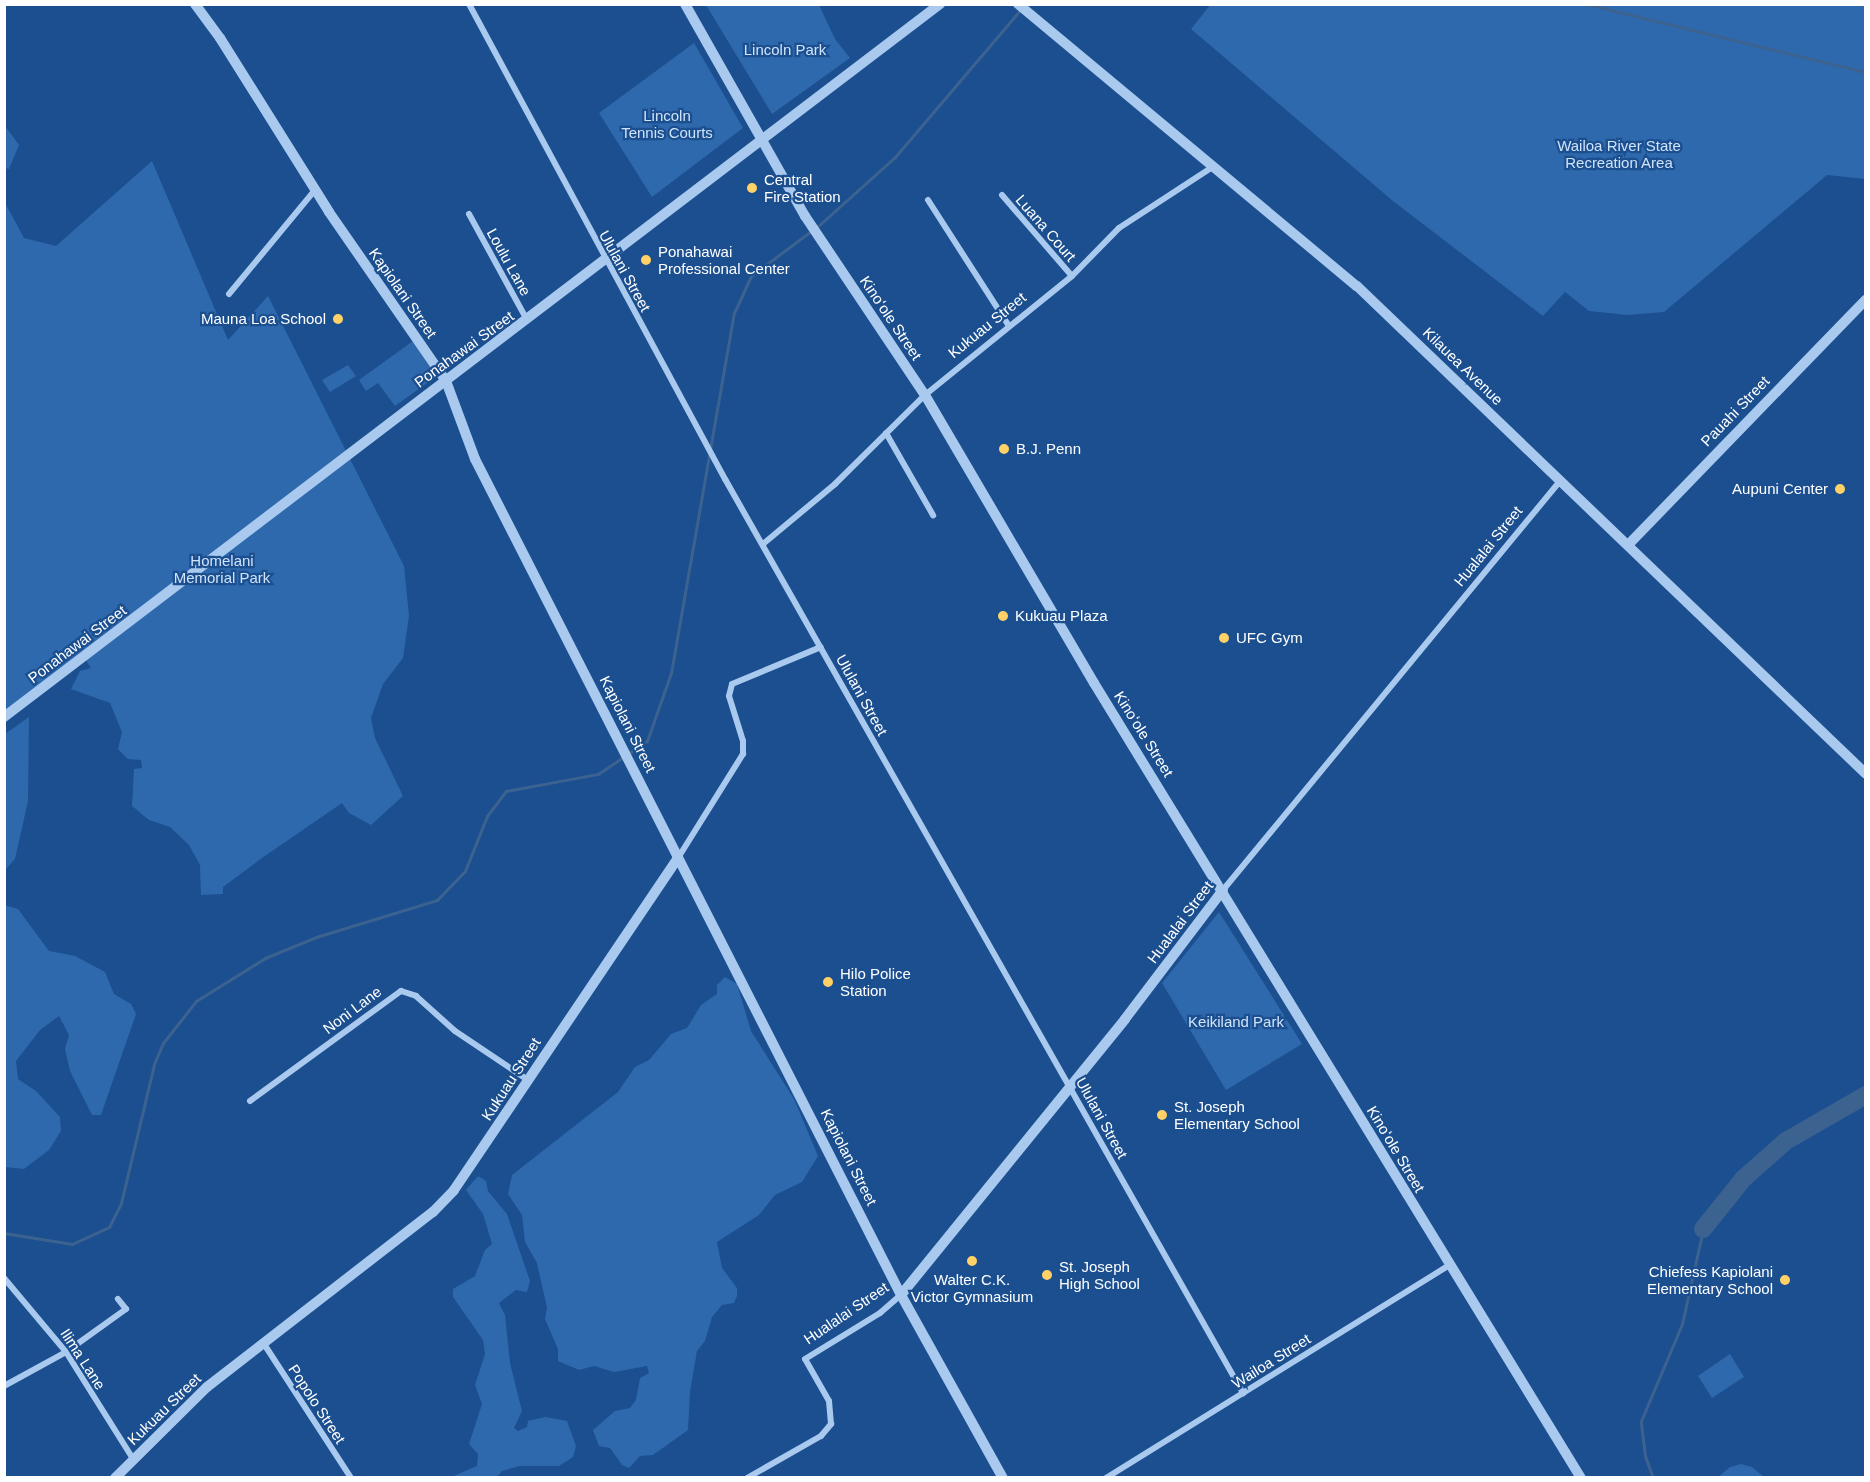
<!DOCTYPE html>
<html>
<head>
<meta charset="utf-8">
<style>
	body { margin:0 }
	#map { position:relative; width:1870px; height:1482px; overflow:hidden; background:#1b4f8f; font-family:Helvetica,sans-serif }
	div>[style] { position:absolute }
	.green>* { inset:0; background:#2e69ad }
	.stream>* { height:3px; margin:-1.5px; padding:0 1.5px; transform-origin:1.5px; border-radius:1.5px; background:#3c6290 }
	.river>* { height:18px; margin:-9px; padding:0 9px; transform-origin:9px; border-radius:9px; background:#3c6290 }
	.minor>* { height:6px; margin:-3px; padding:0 3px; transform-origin:3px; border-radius:3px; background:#a9c9ee }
	.tertiary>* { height:10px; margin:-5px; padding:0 5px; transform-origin:5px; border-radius:5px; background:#a9c9ee }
	.dots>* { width:16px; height:16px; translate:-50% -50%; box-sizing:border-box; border:3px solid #1b4f8f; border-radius:50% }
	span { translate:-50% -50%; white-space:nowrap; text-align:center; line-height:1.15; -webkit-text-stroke:4.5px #1b4f8f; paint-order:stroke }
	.park-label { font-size:15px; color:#cfe3fa }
	.poi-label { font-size:15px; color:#fff }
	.left { translate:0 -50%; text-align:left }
	.right { translate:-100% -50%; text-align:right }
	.street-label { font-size:15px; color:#fff }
	.frame { position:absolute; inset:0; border:6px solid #fff; pointer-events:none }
</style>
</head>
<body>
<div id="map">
	<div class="green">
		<i style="clip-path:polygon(1211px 4px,1865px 5px,1865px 179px,1827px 175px,1664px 312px,1627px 315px,1589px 311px,1565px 292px,1543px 316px,1393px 201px,1191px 29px)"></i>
		<i style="clip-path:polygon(706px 5px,819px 5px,835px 39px,850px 58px,772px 114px)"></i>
		<i style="clip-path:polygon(694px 43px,743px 128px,652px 197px,599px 113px)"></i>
		<i style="clip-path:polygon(5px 126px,19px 145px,9px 169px,5px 168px)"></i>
		<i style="clip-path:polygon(152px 161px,228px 340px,268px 296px,404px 566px,409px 616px,403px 658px,383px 684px,371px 718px,375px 738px,403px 796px,371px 825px,349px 813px,342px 803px,262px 858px,223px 887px,223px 894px,201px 895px,200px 865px,189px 845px,170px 827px,149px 820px,132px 806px,134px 769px,142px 768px,141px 760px,128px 759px,118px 749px,122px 732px,110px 703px,71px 689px,80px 671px,91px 668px,81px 652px,5px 714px,4px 201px,24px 238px,56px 246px)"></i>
		<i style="clip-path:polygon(413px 341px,438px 375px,395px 406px,378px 383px,366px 391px,359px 380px)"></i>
		<i style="clip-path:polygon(348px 365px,356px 376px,330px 392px,322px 380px)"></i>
		<i style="clip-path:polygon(29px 717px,28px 801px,15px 859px,5px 870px,5px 734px)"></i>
		<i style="clip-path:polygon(4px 905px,18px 909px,49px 951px,75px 956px,105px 972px,114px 994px,131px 1004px,136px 1014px,101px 1115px,92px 1115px,70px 1071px,65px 1049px,69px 1035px,59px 1016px,40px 1030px,16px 1061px,18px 1079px,36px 1091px,60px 1117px,61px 1131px,49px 1150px,24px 1169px,5px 1167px)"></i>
		<i style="clip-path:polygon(1219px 912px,1302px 1044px,1226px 1090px,1162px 983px)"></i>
		<i style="clip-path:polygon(725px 977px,737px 984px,751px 1031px,794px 1099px,818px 1156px,802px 1182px,775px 1195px,759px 1215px,717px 1242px,722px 1268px,737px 1288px,737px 1296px,734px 1303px,722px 1305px,712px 1317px,705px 1341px,697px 1351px,690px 1392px,688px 1430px,653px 1455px,640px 1456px,629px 1468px,622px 1465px,610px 1448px,599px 1446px,593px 1430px,615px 1411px,630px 1408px,636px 1400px,640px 1378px,649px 1373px,647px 1366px,614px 1372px,594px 1366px,579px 1370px,558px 1361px,558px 1349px,545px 1319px,547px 1308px,537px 1263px,525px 1242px,522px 1215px,508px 1194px,512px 1175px,618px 1092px,635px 1067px,649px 1060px,671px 1034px,687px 1028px,701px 1005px,717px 994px,717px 985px)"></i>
		<i style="clip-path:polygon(478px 1176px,486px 1181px,488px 1191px,507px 1214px,530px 1281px,527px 1292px,516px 1290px,499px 1303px,505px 1315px,510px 1363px,522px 1411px,514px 1428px,518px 1431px,527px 1427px,528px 1421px,545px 1417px,567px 1421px,576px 1446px,573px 1457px,559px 1466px,519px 1466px,502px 1471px,497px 1477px,451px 1477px,477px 1466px,478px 1454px,469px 1444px,482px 1404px,475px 1385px,485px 1354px,483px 1340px,453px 1297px,453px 1289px,475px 1276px,485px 1250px,492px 1244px,483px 1214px,466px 1190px)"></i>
		<i style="clip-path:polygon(1730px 1354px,1744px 1377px,1712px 1398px,1698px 1376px)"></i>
		<i style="clip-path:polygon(1741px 1464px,1752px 1467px,1764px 1477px,1718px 1477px,1730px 1467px)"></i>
	</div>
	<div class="stream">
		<i style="left:1586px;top:4px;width:288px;rotate:13.7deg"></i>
		<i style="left:817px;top:227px;width:105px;rotate:-41.9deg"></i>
		<i style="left:895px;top:157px;width:194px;rotate:-49.6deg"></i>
		<i style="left:4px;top:1233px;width:69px;rotate:9.2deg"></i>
		<i style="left:72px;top:1244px;width:41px;rotate:-24.7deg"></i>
		<i style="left:109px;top:1227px;width:27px;rotate:-63deg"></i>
		<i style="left:121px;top:1203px;width:143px;rotate:-76.6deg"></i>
		<i style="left:154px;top:1064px;width:23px;rotate:-67deg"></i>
		<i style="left:163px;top:1043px;width:53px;rotate:-51.8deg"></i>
		<i style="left:196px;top:1001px;width:81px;rotate:-31.9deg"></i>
		<i style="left:265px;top:958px;width:55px;rotate:-22.4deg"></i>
		<i style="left:316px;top:937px;width:127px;rotate:-17deg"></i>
		<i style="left:437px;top:900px;width:40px;rotate:-46deg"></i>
		<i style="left:465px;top:871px;width:59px;rotate:-68.2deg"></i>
		<i style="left:487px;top:816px;width:31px;rotate:-53deg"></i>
		<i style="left:506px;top:791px;width:94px;rotate:-10.5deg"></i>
		<i style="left:598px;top:774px;width:59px;rotate:-34deg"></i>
		<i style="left:647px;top:741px;width:72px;rotate:-70.6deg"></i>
		<i style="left:671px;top:673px;width:365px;rotate:-80.1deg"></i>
		<i style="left:734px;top:313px;width:41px;rotate:-65.3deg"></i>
		<i style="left:751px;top:276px;width:75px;rotate:-36.9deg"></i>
		<i style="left:1653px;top:1478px;width:23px;rotate:-110deg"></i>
		<i style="left:1645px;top:1456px;width:35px;rotate:-97deg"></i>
		<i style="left:1641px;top:1421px;width:105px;rotate:-67.1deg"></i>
		<i style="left:1682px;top:1324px;width:97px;rotate:-77.5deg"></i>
	</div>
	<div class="river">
		<i style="left:1703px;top:1229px;width:64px;rotate:-51.3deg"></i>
		<i style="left:1743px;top:1179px;width:57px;rotate:-41.5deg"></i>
		<i style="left:1786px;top:1141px;width:92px;rotate:-29.9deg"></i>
	</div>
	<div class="minor">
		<i style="left:469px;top:4px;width:540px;rotate:61.68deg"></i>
		<i style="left:725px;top:479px;width:1051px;rotate:60.46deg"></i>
		<i style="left:1002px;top:195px;width:107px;rotate:49.2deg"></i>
		<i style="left:928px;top:200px;width:150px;rotate:57.3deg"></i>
		<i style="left:469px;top:214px;width:121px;rotate:61.3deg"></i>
		<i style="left:229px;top:294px;width:136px;rotate:-50.4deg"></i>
		<i style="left:886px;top:433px;width:95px;rotate:60.2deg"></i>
		<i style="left:763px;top:544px;width:94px;rotate:-39.8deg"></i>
		<i style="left:835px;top:484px;width:127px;rotate:-44.7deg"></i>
		<i style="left:925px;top:395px;width:189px;rotate:-39deg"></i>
		<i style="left:1072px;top:276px;width:67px;rotate:-45.6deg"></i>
		<i style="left:1119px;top:228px;width:113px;rotate:-33.1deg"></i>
		<i style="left:678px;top:858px;width:123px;rotate:-58deg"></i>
		<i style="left:743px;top:754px;width:13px;rotate:-90deg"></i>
		<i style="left:743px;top:741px;width:47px;rotate:-107.3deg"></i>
		<i style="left:729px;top:696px;width:12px;rotate:-76deg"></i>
		<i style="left:732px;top:684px;width:96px;rotate:-22.6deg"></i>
		<i style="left:1223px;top:890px;width:530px;rotate:-50.51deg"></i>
		<i style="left:250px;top:1101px;width:187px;rotate:-36.1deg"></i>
		<i style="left:401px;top:991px;width:16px;rotate:18deg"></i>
		<i style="left:416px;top:996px;width:52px;rotate:41.9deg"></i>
		<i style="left:455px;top:1031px;width:88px;rotate:33.9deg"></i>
		<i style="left:4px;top:1278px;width:97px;rotate:50deg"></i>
		<i style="left:66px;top:1352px;width:126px;rotate:57.9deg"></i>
		<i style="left:264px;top:1344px;width:160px;rotate:57deg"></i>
		<i style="left:4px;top:1386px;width:71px;rotate:-28.7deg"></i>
		<i style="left:66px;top:1352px;width:74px;rotate:-35.6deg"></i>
		<i style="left:126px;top:1309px;width:13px;rotate:-129deg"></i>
		<i style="left:747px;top:1478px;width:85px;rotate:-29.6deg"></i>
		<i style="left:821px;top:1436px;width:16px;rotate:-50deg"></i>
		<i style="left:831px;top:1424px;width:23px;rotate:-95deg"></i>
		<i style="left:829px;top:1401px;width:48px;rotate:-119.7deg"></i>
		<i style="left:805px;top:1359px;width:88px;rotate:-31.5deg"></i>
		<i style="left:880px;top:1313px;width:28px;rotate:-41deg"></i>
		<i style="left:1106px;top:1478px;width:402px;rotate:-31.8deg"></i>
	</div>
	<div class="tertiary">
		<i style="left:195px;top:4px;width:42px;rotate:53.7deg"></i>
		<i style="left:220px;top:38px;width:205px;rotate:57.9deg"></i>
		<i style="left:329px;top:212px;width:206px;rotate:55.3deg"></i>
		<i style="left:446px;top:381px;width:83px;rotate:69.6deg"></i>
		<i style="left:475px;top:459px;width:938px;rotate:63deg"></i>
		<i style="left:901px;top:1295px;width:210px;rotate:60.9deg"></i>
		<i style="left:685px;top:4px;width:244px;rotate:60.5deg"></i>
		<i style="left:805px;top:216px;width:216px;rotate:56.2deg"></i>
		<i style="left:925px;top:395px;width:334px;rotate:59.6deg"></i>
		<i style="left:1094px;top:683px;width:932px;rotate:58.51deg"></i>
		<i style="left:1018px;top:4px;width:441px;rotate:39.8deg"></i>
		<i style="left:1357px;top:286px;width:705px;rotate:43.79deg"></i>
		<i style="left:1628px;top:545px;width:342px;rotate:-45.9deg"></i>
		<i style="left:4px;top:717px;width:1177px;rotate:-37.3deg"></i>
		<i style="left:901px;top:1295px;width:355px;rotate:-50.9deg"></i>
		<i style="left:1125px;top:1019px;width:162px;rotate:-52.8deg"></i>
		<i style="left:115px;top:1478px;width:129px;rotate:-44.7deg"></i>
		<i style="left:207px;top:1387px;width:286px;rotate:-37.8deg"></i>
		<i style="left:433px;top:1212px;width:30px;rotate:-46deg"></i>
		<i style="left:454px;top:1190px;width:400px;rotate:-56deg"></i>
	</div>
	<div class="dots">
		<i style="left:752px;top:188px;background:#ffd166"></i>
		<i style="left:646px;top:260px;background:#ffd166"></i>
		<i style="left:338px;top:319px;background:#ffd166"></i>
		<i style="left:1004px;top:449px;background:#ffd166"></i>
		<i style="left:1840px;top:489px;background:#ffd166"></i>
		<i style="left:1003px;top:616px;background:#ffd166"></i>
		<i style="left:1224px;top:638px;background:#ffd166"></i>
		<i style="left:828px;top:982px;background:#ffd166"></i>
		<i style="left:1162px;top:1115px;background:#ffd166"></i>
		<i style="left:972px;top:1261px;background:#ffd166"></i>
		<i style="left:1047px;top:1275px;background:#ffd166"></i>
		<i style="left:1785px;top:1280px;background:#ffd166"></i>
	</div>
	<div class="park-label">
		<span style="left:785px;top:50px">Lincoln Park</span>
		<span style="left:667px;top:124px">Lincoln<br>Tennis Courts</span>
		<span style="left:1619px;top:154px">Wailoa River State<br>Recreation Area</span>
		<span style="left:222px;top:569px">Homelani<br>Memorial Park</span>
		<span style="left:1236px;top:1022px">Keikiland Park</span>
	</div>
	<div class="poi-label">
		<span class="left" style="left:764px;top:188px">Central<br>Fire Station</span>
		<span class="left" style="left:658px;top:260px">Ponahawai<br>Professional Center</span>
		<span class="right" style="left:326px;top:319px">Mauna Loa School</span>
		<span class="left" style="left:1016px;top:449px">B.J. Penn</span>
		<span class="right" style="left:1828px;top:489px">Aupuni Center</span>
		<span class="left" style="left:1015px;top:616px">Kukuau Plaza</span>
		<span class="left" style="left:1236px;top:638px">UFC Gym</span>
		<span class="left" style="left:840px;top:982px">Hilo Police<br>Station</span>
		<span class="left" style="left:1174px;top:1115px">St. Joseph<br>Elementary School</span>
		<span class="left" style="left:1059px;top:1275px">St. Joseph<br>High School</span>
		<span class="right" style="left:1773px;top:1280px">Chiefess Kapiolani<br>Elementary School</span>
		<span style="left:972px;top:1288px">Walter C.K.<br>Victor Gymnasium</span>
	</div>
	<div class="street-label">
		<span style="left:1046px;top:228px;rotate:49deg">Luana Court</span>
		<span style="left:509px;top:262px;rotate:61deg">Loulu Lane</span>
		<span style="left:625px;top:271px;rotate:61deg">Ululani Street</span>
		<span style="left:403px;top:293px;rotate:55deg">Kapiolani Street</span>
		<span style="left:891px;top:318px;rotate:56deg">Kinoʻole Street</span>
		<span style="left:987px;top:325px;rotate:-39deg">Kukuau Street</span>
		<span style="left:464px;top:349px;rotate:-36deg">Ponahawai Street</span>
		<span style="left:1463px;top:366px;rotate:44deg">Kilauea Avenue</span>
		<span style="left:1735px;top:411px;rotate:-46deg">Pauahi Street</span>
		<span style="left:1488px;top:546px;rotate:-51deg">Hualalai Street</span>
		<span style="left:77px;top:644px;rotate:-37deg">Ponahawai Street</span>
		<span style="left:862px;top:695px;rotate:61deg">Ululani Street</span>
		<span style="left:628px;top:724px;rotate:63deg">Kapiolani Street</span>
		<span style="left:1144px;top:734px;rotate:58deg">Kinoʻole Street</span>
		<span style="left:1180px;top:922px;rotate:-53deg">Hualalai Street</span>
		<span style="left:352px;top:1010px;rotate:-37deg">Noni Lane</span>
		<span style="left:511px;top:1079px;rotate:-57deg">Kukuau Street</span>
		<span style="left:1102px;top:1118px;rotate:61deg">Ululani Street</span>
		<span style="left:1396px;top:1149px;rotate:59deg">Kinoʻole Street</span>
		<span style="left:849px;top:1157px;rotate:63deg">Kapiolani Street</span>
		<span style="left:846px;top:1313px;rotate:-34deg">Hualalai Street</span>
		<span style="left:83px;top:1359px;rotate:57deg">Ilima Lane</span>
		<span style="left:1271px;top:1361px;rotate:-32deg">Wailoa Street</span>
		<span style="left:317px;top:1404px;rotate:57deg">Popolo Street</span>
		<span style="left:164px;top:1409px;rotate:-44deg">Kukuau Street</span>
	</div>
	<div class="frame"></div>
</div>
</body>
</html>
